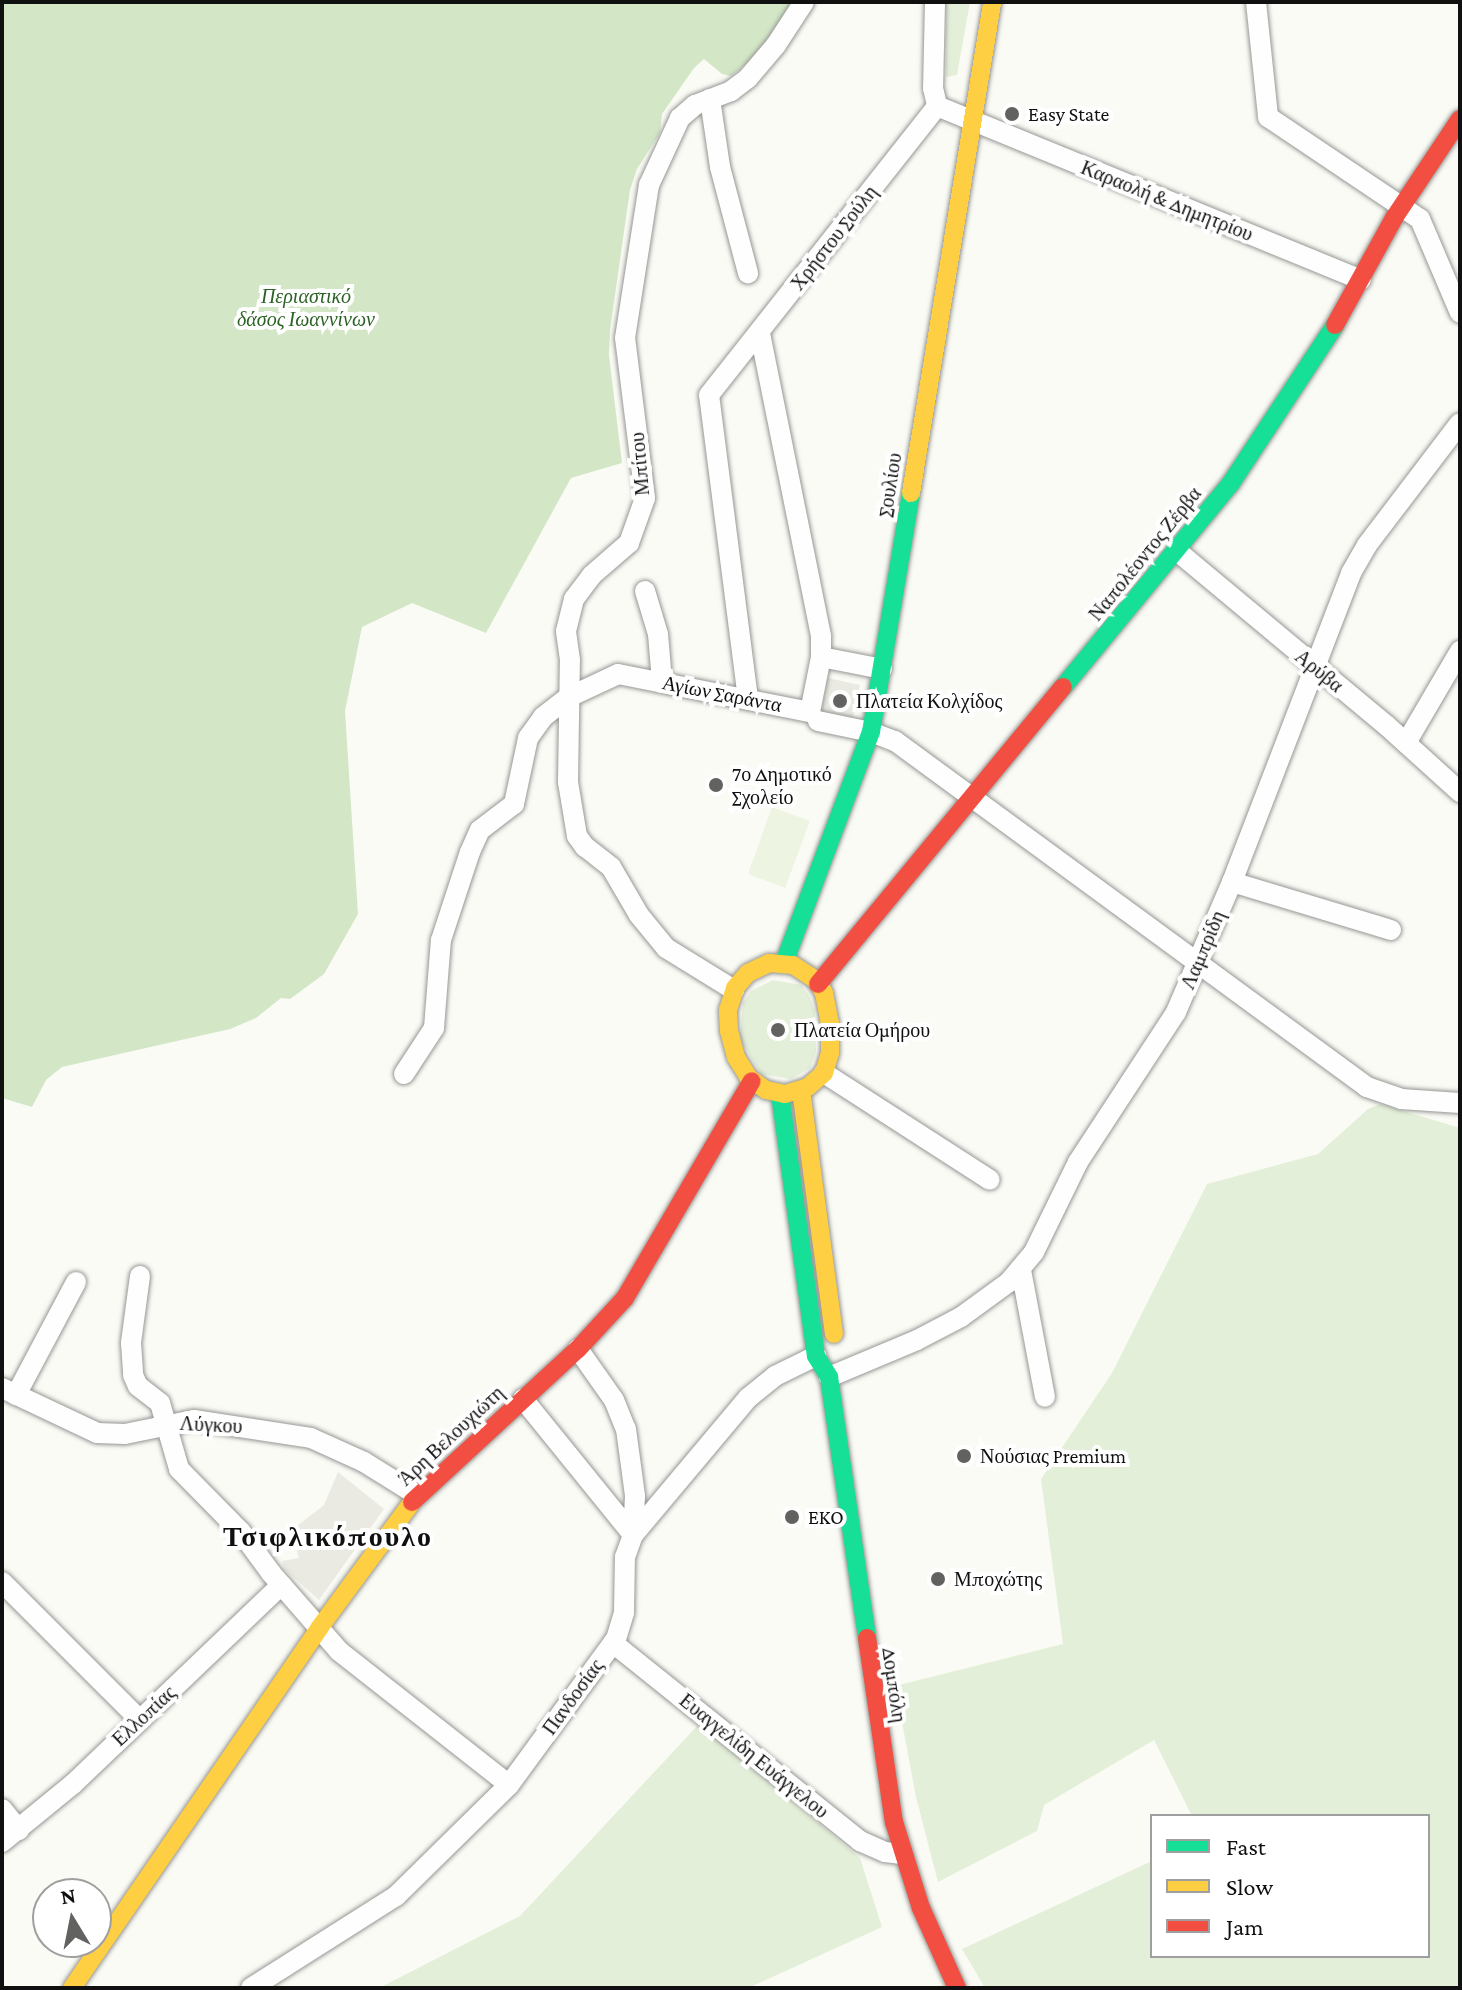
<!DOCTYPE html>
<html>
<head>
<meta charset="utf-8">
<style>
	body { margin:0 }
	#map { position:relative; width:1462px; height:1990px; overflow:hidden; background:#fbfbf6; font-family:"Crimson Pro",serif }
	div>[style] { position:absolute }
	.green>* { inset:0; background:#e3efd8 }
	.forest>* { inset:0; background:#d3e7c7 }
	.pitch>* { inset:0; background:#edf4e1 }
	.plaza>* { inset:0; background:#ebeae2 }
	.roads { filter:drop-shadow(0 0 2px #969694) drop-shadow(0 0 2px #969694) }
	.street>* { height:20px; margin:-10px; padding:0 10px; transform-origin:10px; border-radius:10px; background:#fefefe }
	.fast>* { height:18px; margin:-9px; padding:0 9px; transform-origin:9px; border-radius:9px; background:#16e098 }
	.slow>* { height:18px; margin:-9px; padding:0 9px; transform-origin:9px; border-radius:9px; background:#ffcf43 }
	.jam>* { height:18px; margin:-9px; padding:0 9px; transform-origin:9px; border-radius:9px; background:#f24e42 }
	.dots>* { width:22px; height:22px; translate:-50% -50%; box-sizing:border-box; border:4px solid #fff; border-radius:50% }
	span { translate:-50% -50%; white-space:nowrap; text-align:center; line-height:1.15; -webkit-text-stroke:8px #fff; paint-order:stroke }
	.poi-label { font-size:20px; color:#101010 }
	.left { translate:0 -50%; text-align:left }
	.street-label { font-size:20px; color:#101010 }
	.park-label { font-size:20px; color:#2c6225; font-style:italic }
	.district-label { font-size:28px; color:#101010; font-weight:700; letter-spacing:2px }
	.frame { position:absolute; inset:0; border:4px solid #101010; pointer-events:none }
	.legend { position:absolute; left:1150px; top:1814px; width:280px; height:144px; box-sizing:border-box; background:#fff; border:2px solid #9f9f9f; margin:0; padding:10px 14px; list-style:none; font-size:24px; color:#101010 }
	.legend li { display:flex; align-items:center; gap:16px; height:40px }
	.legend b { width:40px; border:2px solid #9f9f9f }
	.north { position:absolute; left:32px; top:1878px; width:80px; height:80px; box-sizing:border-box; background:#fff; border:2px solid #9f9f9f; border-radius:50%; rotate:350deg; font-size:22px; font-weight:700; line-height:32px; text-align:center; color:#101010 }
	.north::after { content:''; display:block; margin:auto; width:28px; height:36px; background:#626260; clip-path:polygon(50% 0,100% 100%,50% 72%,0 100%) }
</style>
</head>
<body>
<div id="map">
	<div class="green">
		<i style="clip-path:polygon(946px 2px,970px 2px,957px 75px,946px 77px)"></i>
		<i style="clip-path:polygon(773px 980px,801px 985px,810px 997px,815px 1012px,816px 1052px,810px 1068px,791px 1079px,761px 1074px,740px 1039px,743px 1003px,751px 991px)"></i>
		<i style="clip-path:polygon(1380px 1104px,1460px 1128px,1460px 1988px,985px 1988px,962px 1949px,1152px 1861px,1152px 1956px,1428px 1956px,1428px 1816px,1192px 1816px,1154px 1740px,1044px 1805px,1037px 1831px,938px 1882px,916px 1797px,896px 1690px,899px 1685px,1063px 1644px,1041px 1479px,1112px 1373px,1207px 1184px,1318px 1154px,1368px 1109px)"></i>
		<i style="clip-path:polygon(699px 1724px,860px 1858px,882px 1927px,748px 1988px,379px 1988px,520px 1916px)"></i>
	</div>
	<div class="forest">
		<i style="clip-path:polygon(2px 2px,798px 2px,766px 48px,731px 76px,722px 74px,704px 59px,694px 68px,662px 114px,660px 133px,637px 169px,630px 190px,610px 330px,609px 355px,622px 463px,571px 478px,486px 633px,412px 603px,362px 627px,345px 711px,358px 914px,324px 974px,290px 999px,281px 998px,256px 1018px,230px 1029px,62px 1067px,46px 1080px,32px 1107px,2px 1098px)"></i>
	</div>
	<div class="pitch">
		<i style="clip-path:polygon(772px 807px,810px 821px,785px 888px,748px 874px)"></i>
	</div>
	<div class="plaza">
		<i style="clip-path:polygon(828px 678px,860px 685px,851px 724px,820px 718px)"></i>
		<i style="clip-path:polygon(338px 1472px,384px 1509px,319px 1600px,284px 1569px,282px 1561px,299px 1558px,292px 1530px,324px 1505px)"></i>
	</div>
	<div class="roads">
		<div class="street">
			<i style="left:935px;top:2px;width:86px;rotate:91.3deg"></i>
			<i style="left:933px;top:88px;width:18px;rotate:77deg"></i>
			<i style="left:1256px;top:2px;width:116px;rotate:84deg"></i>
			<i style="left:1268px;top:117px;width:183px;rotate:33.9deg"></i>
			<i style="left:1420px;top:219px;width:102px;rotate:66.9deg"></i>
			<i style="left:710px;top:99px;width:69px;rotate:81.6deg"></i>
			<i style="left:720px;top:167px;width:110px;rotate:75.2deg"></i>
			<i style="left:1177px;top:551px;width:272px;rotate:39.8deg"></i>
			<i style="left:1386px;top:725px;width:100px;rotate:42.2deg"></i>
			<i style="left:645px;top:591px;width:45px;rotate:73.2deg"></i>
			<i style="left:658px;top:634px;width:48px;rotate:85.2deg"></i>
			<i style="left:821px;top:657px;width:62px;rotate:11.1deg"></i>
			<i style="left:748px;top:699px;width:306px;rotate:-97.3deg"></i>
			<i style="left:709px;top:395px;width:368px;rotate:-51.7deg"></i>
			<i style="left:937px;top:106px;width:458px;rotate:22.3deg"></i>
			<i style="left:818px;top:721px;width:54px;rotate:11.7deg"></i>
			<i style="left:871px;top:732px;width:26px;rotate:21deg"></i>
			<i style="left:895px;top:741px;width:585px;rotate:36.24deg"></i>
			<i style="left:1367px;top:1087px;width:36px;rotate:19deg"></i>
			<i style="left:1401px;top:1099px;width:59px;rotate:3.9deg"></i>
			<i style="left:1406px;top:743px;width:107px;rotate:-59.6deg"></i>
			<i style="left:1232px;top:882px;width:166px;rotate:16.8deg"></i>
			<i style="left:734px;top:990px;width:80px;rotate:-148.3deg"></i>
			<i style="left:666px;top:948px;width:43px;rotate:-129.3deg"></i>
			<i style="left:639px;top:915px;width:56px;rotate:-120.3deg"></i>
			<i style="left:611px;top:867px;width:33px;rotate:-142deg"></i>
			<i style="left:585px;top:847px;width:14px;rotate:-126deg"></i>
			<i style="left:577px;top:836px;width:55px;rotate:-99.5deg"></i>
			<i style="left:568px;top:782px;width:122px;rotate:-89.1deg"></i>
			<i style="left:570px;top:660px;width:29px;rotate:-98deg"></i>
			<i style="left:566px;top:631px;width:33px;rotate:-76deg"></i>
			<i style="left:574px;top:599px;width:30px;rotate:-53deg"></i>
			<i style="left:592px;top:575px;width:49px;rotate:-40.9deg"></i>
			<i style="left:629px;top:543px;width:48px;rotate:-70.4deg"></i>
			<i style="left:645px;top:498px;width:161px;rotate:-97.1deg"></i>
			<i style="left:625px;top:338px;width:155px;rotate:-81.1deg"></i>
			<i style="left:649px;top:185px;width:74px;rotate:-65.2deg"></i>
			<i style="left:680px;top:118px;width:20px;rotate:-41deg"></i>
			<i style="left:695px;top:105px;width:39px;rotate:-21deg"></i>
			<i style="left:731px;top:91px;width:21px;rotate:-37deg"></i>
			<i style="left:748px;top:78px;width:43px;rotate:-49.7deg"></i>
			<i style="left:776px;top:45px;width:51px;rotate:-56.9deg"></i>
			<i style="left:824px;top:1073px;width:197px;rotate:32.8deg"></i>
			<i style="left:404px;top:1074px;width:55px;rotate:-56.9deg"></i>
			<i style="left:434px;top:1028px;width:88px;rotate:-85.5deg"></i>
			<i style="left:441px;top:940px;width:93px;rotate:-71.8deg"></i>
			<i style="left:470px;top:852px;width:24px;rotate:-66deg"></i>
			<i style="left:480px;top:830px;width:43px;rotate:-37.4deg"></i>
			<i style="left:514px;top:804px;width:67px;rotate:-78deg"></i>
			<i style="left:528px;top:738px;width:26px;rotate:-54deg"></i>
			<i style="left:543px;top:717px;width:33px;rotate:-38deg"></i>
			<i style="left:569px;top:697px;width:54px;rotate:-25.1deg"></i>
			<i style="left:618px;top:674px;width:196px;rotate:11.2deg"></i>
			<i style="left:810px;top:712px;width:56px;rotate:-78.7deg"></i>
			<i style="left:821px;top:657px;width:21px;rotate:-90deg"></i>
			<i style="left:821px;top:636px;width:309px;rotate:-101.4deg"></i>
			<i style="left:1021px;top:1270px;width:129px;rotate:79.3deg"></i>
			<i style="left:140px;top:1276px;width:68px;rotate:97.7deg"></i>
			<i style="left:131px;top:1343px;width:32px;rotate:86deg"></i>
			<i style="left:133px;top:1375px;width:12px;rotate:66deg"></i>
			<i style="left:138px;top:1386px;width:28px;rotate:38deg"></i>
			<i style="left:160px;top:1403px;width:69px;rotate:73.9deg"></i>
			<i style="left:179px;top:1469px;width:88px;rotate:45.5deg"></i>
			<i style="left:241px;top:1532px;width:51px;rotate:53.8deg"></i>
			<i style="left:271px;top:1573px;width:103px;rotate:48.9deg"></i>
			<i style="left:339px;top:1651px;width:216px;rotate:38.2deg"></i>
			<i style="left:578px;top:1349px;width:62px;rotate:54.8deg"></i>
			<i style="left:614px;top:1400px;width:31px;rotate:68deg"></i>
			<i style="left:626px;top:1429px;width:68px;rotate:82.3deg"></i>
			<i style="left:635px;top:1496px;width:39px;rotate:93deg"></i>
			<i style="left:829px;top:1377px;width:95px;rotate:-22.8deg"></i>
			<i style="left:917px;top:1340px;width:50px;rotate:-27.6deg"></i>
			<i style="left:961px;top:1317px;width:59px;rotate:-36.1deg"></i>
			<i style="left:1009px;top:1282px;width:39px;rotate:-50deg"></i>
			<i style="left:1034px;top:1252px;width:100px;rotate:-63.9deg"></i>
			<i style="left:1078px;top:1162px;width:179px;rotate:-56.8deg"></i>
			<i style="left:1176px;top:1012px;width:142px;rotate:-66.7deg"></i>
			<i style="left:1232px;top:882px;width:331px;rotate:-68.9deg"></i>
			<i style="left:1351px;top:573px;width:32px;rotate:-60deg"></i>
			<i style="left:1367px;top:545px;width:153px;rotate:-52.7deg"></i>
			<i style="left:2px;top:1388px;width:105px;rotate:25.3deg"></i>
			<i style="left:97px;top:1433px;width:28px;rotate:2deg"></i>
			<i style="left:125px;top:1434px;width:70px;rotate:-11.5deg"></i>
			<i style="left:194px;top:1420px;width:118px;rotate:8.7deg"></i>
			<i style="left:311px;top:1438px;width:58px;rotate:24.4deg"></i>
			<i style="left:364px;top:1462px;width:62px;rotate:31.9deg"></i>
			<i style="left:16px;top:1395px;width:128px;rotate:-62deg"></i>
			<i style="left:523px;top:1399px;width:175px;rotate:51deg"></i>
			<i style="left:2px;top:1582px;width:195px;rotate:45deg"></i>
			<i style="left:613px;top:1643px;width:317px;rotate:38.7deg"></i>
			<i style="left:860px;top:1841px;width:27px;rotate:24deg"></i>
			<i style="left:885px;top:1852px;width:17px;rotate:7deg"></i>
			<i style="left:2px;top:1809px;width:27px;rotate:51deg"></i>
			<i style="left:2px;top:1842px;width:92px;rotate:-39.2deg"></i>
			<i style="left:73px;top:1784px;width:288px;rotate:-43.7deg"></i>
			<i style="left:251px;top:1988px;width:172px;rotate:-32.4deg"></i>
			<i style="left:396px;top:1896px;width:158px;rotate:-44.5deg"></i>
			<i style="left:509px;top:1785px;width:181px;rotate:-53.8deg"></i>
			<i style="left:616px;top:1639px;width:28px;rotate:-73deg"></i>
			<i style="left:624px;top:1612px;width:55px;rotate:-89deg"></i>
			<i style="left:625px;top:1557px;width:23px;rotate:-70deg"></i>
			<i style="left:633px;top:1535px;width:179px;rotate:-50deg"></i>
			<i style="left:748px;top:1398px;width:35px;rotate:-39deg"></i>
			<i style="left:775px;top:1376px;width:46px;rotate:-26deg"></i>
		</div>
		<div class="fast">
			<i style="left:1063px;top:687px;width:264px;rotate:-50.5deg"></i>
			<i style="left:1231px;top:483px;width:189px;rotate:-56.6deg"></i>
			<i style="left:784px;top:963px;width:247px;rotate:-69.4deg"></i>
			<i style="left:871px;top:732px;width:242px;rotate:-80.5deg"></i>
			<i style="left:780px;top:1094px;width:264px;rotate:82.2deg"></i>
			<i style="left:816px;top:1356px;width:25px;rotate:58deg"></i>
			<i style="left:829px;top:1377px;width:264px;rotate:81.7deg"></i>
		</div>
		<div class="slow">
			<i style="left:911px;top:493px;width:498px;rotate:-80.6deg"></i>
			<i style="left:769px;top:963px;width:24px;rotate:5deg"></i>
			<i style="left:793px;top:965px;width:27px;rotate:33deg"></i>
			<i style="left:816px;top:980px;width:15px;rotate:58deg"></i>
			<i style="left:824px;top:993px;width:31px;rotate:79deg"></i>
			<i style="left:830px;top:1023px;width:30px;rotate:90deg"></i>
			<i style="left:830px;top:1053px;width:21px;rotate:107deg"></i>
			<i style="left:824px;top:1073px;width:21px;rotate:139deg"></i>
			<i style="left:808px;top:1087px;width:24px;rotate:163deg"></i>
			<i style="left:785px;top:1094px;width:19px;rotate:-168deg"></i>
			<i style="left:766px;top:1090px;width:21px;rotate:-145deg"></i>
			<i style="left:749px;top:1078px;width:25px;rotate:-122deg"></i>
			<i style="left:736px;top:1057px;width:27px;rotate:-105deg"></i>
			<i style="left:729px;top:1031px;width:21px;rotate:-93deg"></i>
			<i style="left:728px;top:1010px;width:23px;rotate:-72deg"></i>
			<i style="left:735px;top:988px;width:20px;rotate:-49deg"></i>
			<i style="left:748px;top:973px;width:23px;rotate:-25deg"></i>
			<i style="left:801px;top:1090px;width:246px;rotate:82.3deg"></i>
			<i style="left:72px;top:1988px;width:438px;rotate:-55.5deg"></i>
			<i style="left:320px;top:1627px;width:155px;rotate:-53.6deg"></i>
		</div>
		<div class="jam">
			<i style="left:1335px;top:325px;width:122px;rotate:-61.1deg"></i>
			<i style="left:1394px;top:218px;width:119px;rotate:-56.3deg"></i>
			<i style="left:818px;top:984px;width:385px;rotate:-50.5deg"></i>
			<i style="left:412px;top:1502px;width:226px;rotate:-42.7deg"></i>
			<i style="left:578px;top:1349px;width:69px;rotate:-47.3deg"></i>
			<i style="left:625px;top:1298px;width:251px;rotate:-59.7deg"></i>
			<i style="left:867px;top:1638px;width:186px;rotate:81.7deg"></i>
			<i style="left:894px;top:1822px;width:90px;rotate:72.6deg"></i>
			<i style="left:921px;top:1908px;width:88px;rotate:65.8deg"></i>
		</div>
	</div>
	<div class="dots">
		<i style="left:1012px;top:114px;background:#626260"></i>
		<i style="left:840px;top:701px;background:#626260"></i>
		<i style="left:716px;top:785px;background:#626260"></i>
		<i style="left:778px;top:1030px;background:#626260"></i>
		<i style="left:964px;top:1456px;background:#626260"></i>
		<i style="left:792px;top:1517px;background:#626260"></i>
		<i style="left:938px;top:1579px;background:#626260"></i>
	</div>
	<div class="poi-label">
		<span class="left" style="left:1028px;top:114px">Easy State</span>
		<span class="left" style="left:856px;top:701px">Πλατεία Κολχίδος</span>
		<span class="left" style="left:732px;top:786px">7ο Δημοτικό<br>Σχολείο</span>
		<span class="left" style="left:794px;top:1030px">Πλατεία Ομήρου</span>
		<span class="left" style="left:980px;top:1456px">Νούσιας Premium</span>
		<span class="left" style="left:808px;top:1517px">EKO</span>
		<span class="left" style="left:954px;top:1579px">Μποχώτης</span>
	</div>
	<div class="street-label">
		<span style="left:1167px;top:201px;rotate:22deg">Καραολή &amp; Δημητρίου</span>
		<span style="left:834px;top:238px;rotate:-52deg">Χρήστου Σούλη</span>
		<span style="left:640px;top:464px;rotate:-95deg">Μπίτου</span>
		<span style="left:890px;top:485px;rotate:-81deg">Σουλίου</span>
		<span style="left:1145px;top:554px;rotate:-51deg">Ναπολέοντος Ζέρβα</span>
		<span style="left:1319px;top:671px;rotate:39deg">Αρύβα</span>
		<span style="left:722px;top:694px;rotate:11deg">Αγίων Σαράντα</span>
		<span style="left:1203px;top:950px;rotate:-67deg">Λαμπρίδη</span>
		<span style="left:211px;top:1425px;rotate:3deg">Λύγκου</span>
		<span style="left:451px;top:1436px;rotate:-43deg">Άρη Βελουχιώτη</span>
		<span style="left:894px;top:1685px;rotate:82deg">Δομπόλη</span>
		<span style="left:573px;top:1697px;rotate:-54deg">Πανδοσίας</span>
		<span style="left:144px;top:1716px;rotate:-43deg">Ελλοπίας</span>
		<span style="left:754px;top:1756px;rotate:39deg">Ευαγγελίδη Ευάγγελου</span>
	</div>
	<div class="park-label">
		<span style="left:306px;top:308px">Περιαστικό<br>δάσος Ιωαννίνων</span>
	</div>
	<div class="district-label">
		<span style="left:328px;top:1537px">Τσιφλικόπουλο</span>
	</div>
	<div class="frame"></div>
	<ul class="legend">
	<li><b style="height:10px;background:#16e098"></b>Fast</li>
	<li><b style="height:10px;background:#ffcf43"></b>Slow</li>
	<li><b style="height:10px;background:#f24e42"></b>Jam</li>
	</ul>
	<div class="north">N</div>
</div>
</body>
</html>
